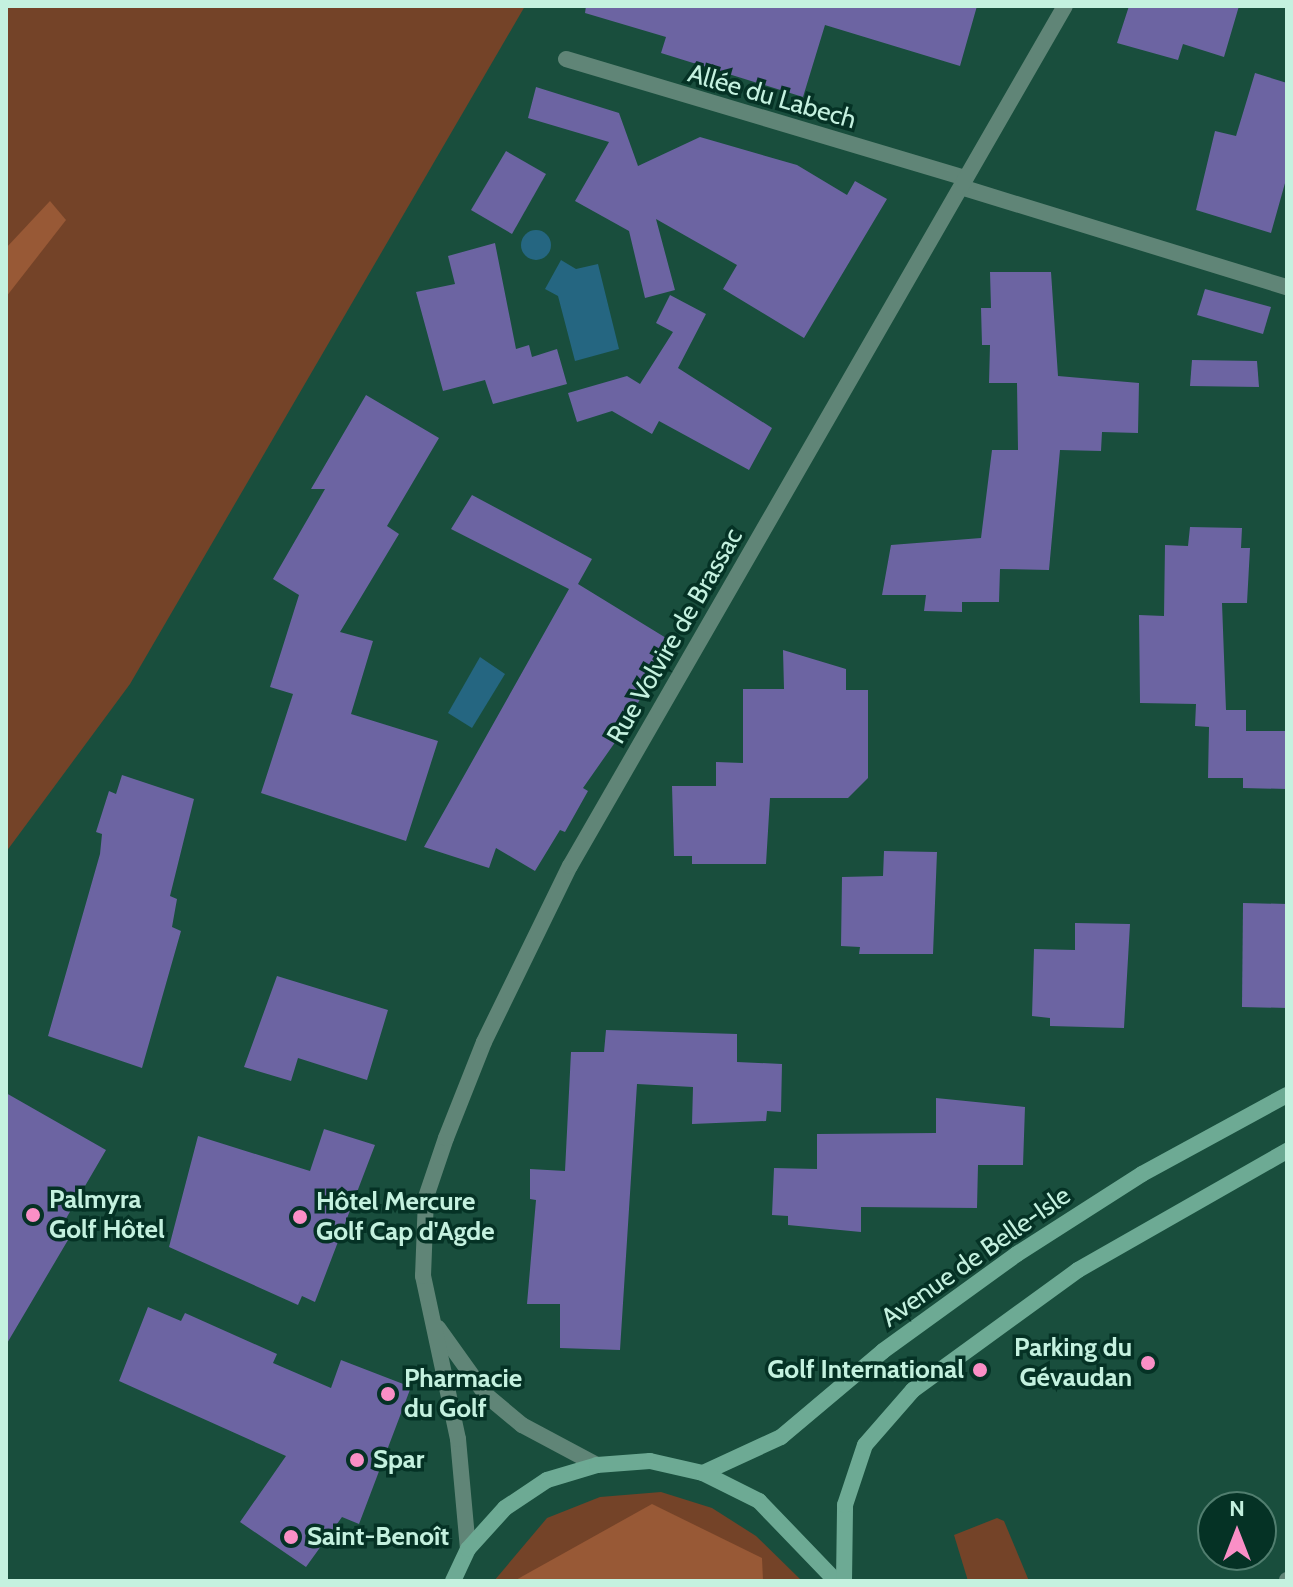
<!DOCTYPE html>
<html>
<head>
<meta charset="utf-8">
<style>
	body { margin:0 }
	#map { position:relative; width:1293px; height:1587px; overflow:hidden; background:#194e3d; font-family:Cabin,sans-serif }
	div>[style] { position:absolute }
	.green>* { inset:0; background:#744328 }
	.forest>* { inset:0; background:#985936 }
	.water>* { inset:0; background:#256681 }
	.round { border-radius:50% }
	.building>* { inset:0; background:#6c64a2 }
	.street>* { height:16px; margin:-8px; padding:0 8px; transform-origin:8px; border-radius:8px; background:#608577 }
	.secondary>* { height:16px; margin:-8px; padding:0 8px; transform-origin:8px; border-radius:8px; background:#6daa94 }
	.dots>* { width:22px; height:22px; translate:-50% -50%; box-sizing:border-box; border:4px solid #053225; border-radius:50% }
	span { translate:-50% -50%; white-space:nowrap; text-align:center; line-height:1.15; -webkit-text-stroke:7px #053225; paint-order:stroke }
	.street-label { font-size:26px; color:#c4f1df }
	.poi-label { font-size:26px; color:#c4f1df; font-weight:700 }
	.left { translate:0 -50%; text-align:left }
	.right { translate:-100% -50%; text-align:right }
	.frame { position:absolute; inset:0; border:8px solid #c4f1df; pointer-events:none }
	.north { position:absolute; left:1197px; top:1491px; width:80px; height:80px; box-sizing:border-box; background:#053225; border:2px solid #517e6f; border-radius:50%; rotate:0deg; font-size:22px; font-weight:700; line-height:32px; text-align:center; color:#c4f1df }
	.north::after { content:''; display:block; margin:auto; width:28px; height:36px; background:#fa8fc6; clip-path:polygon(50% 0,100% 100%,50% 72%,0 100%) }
</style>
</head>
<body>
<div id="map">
	<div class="green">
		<i style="clip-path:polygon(6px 6px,525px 6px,130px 684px,6px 852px)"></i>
		<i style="clip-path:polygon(661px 1492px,712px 1508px,756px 1536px,802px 1581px,494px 1581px,547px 1518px,600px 1497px)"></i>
		<i style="clip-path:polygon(997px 1518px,1004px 1521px,1029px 1581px,968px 1581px,954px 1535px)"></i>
	</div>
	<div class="forest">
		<i style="clip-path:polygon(50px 201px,66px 220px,6px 297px,6px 248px)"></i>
		<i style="clip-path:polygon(652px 1504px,762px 1558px,763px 1581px,514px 1581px)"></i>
	</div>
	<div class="water">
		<i class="round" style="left:521px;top:230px;width:30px;height:30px"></i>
		<i style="clip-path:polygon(561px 260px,576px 269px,598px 264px,619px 349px,575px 361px,558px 296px,545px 289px)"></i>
		<i style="clip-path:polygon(480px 657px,505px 674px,472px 728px,448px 713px)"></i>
	</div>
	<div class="building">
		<i style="clip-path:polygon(586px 6px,977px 6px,960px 66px,825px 25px,803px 97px,661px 53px,666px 37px,585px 13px)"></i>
		<i style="clip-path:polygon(1129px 6px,1239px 6px,1224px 57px,1183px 44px,1178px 60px,1117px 43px)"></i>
		<i style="clip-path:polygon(1255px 73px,1287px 83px,1287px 176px,1271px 233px,1196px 210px,1215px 131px,1236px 136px)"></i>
		<i style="clip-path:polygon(536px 87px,619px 113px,638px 166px,700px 137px,797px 165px,847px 195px,855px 181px,887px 199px,804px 338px,723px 289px,737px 265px,656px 219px,675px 290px,645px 298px,629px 231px,575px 201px,609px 142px,528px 118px)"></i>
		<i style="clip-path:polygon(506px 151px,546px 174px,512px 234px,471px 210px)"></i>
		<i style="clip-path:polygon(495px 243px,516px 349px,529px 345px,532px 357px,557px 349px,567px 384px,493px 404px,485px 380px,443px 391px,416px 292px,455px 284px,448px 256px)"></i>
		<i style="clip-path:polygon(990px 272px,1051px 272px,1058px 376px,1139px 383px,1138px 433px,1102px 432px,1101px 451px,1060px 450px,1049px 570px,1000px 569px,999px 602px,962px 602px,962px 612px,924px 611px,926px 595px,882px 595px,891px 545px,981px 538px,992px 450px,1018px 450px,1017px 383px,989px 383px,990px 345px,982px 345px,981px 308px,991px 308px)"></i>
		<i style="clip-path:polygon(1205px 289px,1271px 307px,1263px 334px,1197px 315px)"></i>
		<i style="clip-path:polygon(670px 295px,706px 314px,678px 368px,772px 428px,749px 470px,659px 421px,652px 434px,612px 411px,577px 422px,568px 393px,627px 376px,640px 384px,673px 332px,656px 323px)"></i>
		<i style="clip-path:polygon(1192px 360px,1257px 361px,1259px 387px,1190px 386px)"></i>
		<i style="clip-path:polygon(366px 395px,439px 438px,387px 526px,399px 534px,340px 632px,373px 641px,351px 714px,438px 741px,406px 841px,261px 793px,293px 694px,270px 687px,299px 595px,273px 579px,325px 489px,311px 489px)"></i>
		<i style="clip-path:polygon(472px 495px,592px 559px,578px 584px,671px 641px,623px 731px,583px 788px,588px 791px,565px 832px,560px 830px,535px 871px,496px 848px,489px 868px,424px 847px,569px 589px,451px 529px)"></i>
		<i style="clip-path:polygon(1190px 527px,1242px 528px,1241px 548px,1250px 548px,1247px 603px,1222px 603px,1226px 710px,1246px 710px,1246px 731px,1287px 731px,1287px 789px,1243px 788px,1243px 778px,1208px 778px,1209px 727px,1195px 726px,1196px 704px,1140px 703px,1139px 615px,1164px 616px,1165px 545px,1188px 546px)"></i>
		<i style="clip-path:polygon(783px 650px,846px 669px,846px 690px,868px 690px,868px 778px,848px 798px,770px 798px,766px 864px,692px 864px,692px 856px,674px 856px,672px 786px,716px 786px,716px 762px,743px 763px,743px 689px,784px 689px)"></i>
		<i style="clip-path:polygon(122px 775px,194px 799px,170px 896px,177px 899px,172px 927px,181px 931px,142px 1068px,48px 1036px,100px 854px,102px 834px,96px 832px,109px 791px,116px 794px)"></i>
		<i style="clip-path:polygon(884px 851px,937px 852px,933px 954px,859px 954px,860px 947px,841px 946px,842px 877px,883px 876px)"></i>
		<i style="clip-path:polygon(1243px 903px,1287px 904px,1287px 1008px,1242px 1007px)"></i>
		<i style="clip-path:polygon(1075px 923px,1130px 924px,1124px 1028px,1050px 1026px,1050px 1018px,1032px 1016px,1034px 949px,1075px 950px)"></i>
		<i style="clip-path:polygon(277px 976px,388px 1010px,367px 1080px,298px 1058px,291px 1081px,244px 1067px)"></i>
		<i style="clip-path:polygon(606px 1030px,737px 1034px,737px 1062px,782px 1064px,781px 1112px,767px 1111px,766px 1121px,692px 1124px,693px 1087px,637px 1084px,620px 1350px,560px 1348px,560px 1304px,527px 1304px,536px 1200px,530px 1199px,530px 1169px,565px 1171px,571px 1052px,604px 1052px)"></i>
		<i style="clip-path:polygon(6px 1093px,106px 1150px,57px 1234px,68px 1240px,6px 1345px)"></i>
		<i style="clip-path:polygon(936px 1098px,1025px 1107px,1023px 1165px,978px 1165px,977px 1208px,861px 1207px,861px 1232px,788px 1225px,788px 1216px,772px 1215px,774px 1168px,817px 1169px,817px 1134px,936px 1133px)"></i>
		<i style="clip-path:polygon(324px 1129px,375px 1145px,315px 1302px,302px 1296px,298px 1305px,169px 1247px,198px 1136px,310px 1171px)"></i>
		<i style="clip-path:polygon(148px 1307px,181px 1321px,185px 1313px,277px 1354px,273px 1363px,331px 1388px,341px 1360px,411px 1387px,359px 1524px,342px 1517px,306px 1567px,240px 1522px,286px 1456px,119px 1381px)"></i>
	</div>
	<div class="street">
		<i style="left:566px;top:59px;width:417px;rotate:16.6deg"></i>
		<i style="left:961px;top:187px;width:341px;rotate:17.1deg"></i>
		<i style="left:438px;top:1328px;width:82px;rotate:54.4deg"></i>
		<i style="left:486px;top:1395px;width:47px;rotate:39.8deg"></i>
		<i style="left:522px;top:1425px;width:85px;rotate:28.1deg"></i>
		<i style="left:468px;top:1549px;width:110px;rotate:-95.2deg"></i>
		<i style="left:458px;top:1439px;width:167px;rotate:-102.1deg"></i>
		<i style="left:423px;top:1276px;width:79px;rotate:-87.8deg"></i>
		<i style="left:426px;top:1197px;width:62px;rotate:-71.3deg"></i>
		<i style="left:446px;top:1138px;width:103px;rotate:-68.4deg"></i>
		<i style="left:484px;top:1042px;width:196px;rotate:-64deg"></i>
		<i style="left:570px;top:866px;width:992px;rotate:-60.08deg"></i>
		<i style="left:1287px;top:1581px;width:1px;rotate:-90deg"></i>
	</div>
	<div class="secondary">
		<i style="left:703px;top:1473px;width:86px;rotate:-24.8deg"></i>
		<i style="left:781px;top:1437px;width:133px;rotate:-40.1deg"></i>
		<i style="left:883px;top:1351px;width:165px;rotate:-35.9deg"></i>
		<i style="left:1017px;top:1254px;width:148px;rotate:-32.6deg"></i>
		<i style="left:1142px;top:1174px;width:165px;rotate:-28.6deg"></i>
		<i style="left:453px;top:1581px;width:35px;rotate:-65deg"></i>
		<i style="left:468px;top:1549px;width:55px;rotate:-47.9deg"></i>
		<i style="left:505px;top:1508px;width:50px;rotate:-33.7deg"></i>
		<i style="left:547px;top:1480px;width:52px;rotate:-16.7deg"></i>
		<i style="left:597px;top:1465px;width:53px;rotate:-4.3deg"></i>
		<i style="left:650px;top:1461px;width:54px;rotate:12.8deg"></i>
		<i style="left:703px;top:1473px;width:63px;rotate:26.6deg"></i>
		<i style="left:759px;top:1501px;width:111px;rotate:46.1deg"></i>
		<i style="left:844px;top:1581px;width:76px;rotate:-89.2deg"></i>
		<i style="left:845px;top:1505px;width:63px;rotate:-71.6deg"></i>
		<i style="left:865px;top:1445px;width:73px;rotate:-48.9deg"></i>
		<i style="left:913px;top:1390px;width:204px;rotate:-36deg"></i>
		<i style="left:1078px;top:1270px;width:241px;rotate:-29.7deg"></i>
	</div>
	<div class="dots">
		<i style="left:33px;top:1215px;background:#fa8fc6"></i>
		<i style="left:300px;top:1217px;background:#fa8fc6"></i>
		<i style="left:1148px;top:1363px;background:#fa8fc6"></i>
		<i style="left:980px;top:1370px;background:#fa8fc6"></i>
		<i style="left:388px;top:1394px;background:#fa8fc6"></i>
		<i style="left:357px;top:1460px;background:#fa8fc6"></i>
		<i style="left:291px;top:1537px;background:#fa8fc6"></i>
	</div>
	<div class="street-label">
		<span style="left:772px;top:97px;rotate:16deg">Allée du Labech</span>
		<span style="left:675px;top:636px;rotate:-60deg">Rue Volvire de Brassac</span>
		<span style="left:976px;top:1257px;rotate:-35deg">Avenue de Belle-Isle</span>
	</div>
	<div class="poi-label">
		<span class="left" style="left:49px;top:1215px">Palmyra<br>Golf Hôtel</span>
		<span class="left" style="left:316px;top:1217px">Hôtel Mercure<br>Golf Cap d'Agde</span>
		<span class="right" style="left:1132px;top:1363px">Parking du<br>Gévaudan</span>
		<span class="right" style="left:964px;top:1370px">Golf International</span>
		<span class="left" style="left:404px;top:1394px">Pharmacie<br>du Golf</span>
		<span class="left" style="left:373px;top:1460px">Spar</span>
		<span class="left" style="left:307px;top:1537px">Saint-Benoît</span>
	</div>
	<div class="frame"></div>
	<div class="north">N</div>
</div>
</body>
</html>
